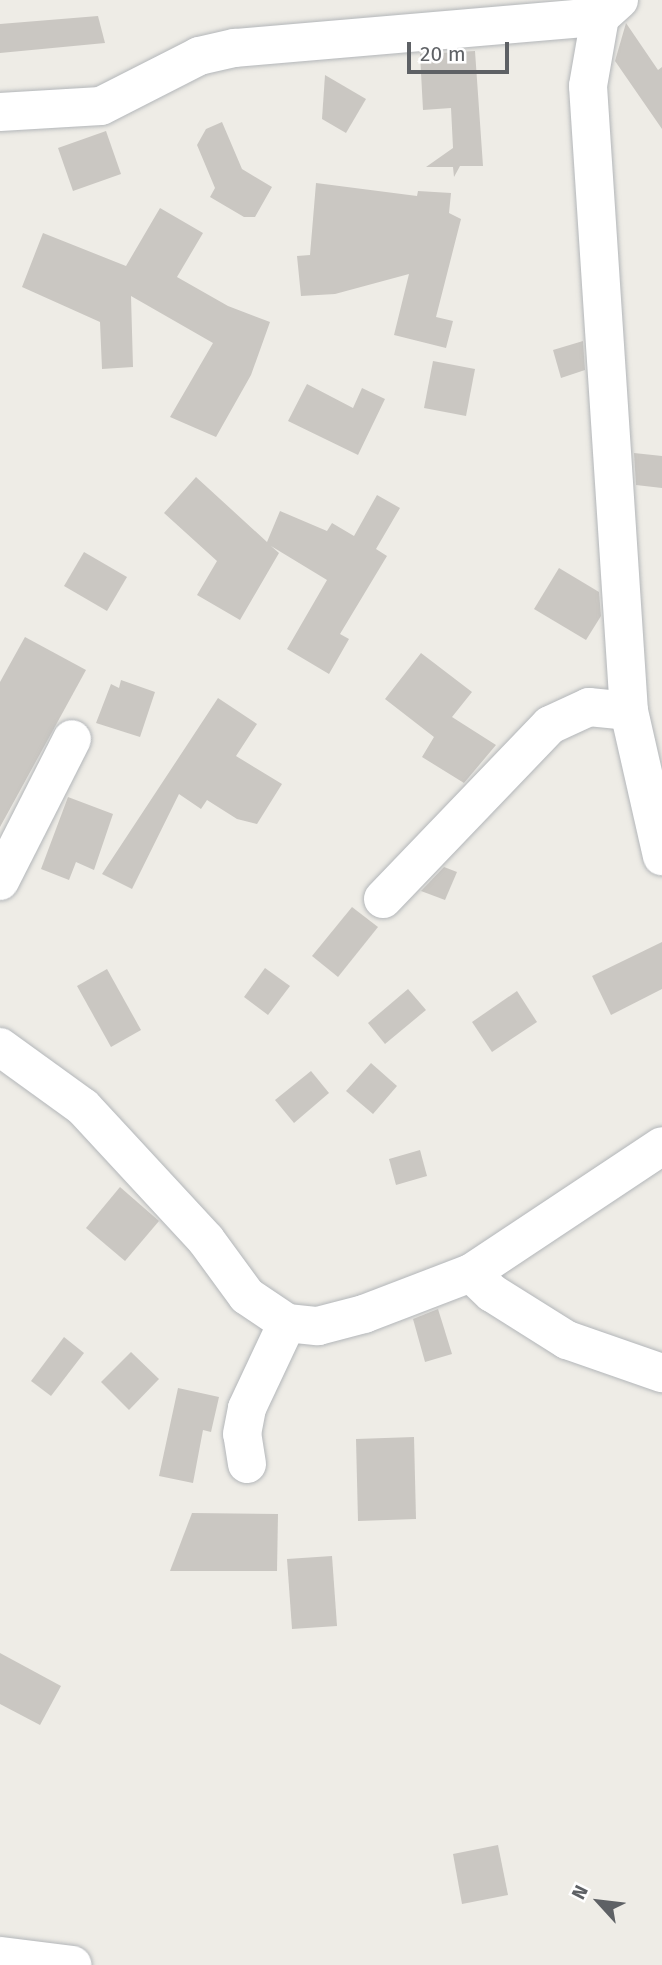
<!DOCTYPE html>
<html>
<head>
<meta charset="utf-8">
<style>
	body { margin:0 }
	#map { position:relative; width:662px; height:1965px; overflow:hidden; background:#eeece6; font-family:"Fira Sans",sans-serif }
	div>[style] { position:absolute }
	.building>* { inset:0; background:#cac7c2 }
	.roads { filter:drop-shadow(0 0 2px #b3b6b9) drop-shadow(0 0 2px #b3b6b9) }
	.minor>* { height:38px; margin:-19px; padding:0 19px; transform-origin:19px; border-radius:19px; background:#fff }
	span { translate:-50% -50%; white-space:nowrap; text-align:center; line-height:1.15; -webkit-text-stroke:5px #fff; paint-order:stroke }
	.north { position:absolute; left:564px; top:1867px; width:70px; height:70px; -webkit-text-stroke:5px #fff; paint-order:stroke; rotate:297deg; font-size:19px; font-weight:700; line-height:28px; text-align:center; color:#5e6165 }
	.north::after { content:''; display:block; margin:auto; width:24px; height:32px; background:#5e6165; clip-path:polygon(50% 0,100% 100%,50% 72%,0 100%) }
	.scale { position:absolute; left:407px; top:42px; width:102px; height:32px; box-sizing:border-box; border:4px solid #5e6165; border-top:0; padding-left:9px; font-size:21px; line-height:24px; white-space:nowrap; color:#5e6165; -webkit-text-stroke:5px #fff; paint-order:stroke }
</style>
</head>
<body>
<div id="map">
	<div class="building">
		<i style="clip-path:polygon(98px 16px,105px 43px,0 53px,0 24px)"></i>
		<i style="clip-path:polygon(626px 23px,658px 70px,662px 67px,662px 129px,615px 61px)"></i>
		<i style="clip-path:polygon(475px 51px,483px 166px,460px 166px,454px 177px,453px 167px,426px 167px,453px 148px,451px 108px,423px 110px,420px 54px)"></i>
		<i style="clip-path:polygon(325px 75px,366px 99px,346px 133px,322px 119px)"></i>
		<i style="clip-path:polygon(222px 122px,242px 169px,272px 187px,255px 217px,244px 217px,210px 197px,215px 188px,197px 145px,206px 129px)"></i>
		<i style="clip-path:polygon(106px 131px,121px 174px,73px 191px,58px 148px)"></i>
		<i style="clip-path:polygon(316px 183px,417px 196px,418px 191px,451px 193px,449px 213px,461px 219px,436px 317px,453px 321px,446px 348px,394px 335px,409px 274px,335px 294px,301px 296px,297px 256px,310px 255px)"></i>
		<i style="clip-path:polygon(160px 208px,203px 233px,177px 277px,228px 306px,270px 322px,251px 375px,216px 437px,170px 417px,213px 343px,131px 296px,133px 367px,102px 369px,100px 322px,22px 287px,43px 233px,126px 266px)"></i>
		<i style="clip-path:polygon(583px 341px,585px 370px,561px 378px,553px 350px)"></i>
		<i style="clip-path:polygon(433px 361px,475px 369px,466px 416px,424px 408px)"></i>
		<i style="clip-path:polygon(307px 384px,353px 408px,362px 388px,385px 399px,358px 455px,288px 421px)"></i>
		<i style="clip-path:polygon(634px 453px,662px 456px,662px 488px,636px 485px)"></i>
		<i style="clip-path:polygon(196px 477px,267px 542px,280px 511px,327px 531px,332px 523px,354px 536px,377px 495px,400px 508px,376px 549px,387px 556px,340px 634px,349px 639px,329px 674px,287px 649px,327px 580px,271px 546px,279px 553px,240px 620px,197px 595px,217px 561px,164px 513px)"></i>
		<i style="clip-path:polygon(84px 552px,127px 577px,107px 611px,64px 586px)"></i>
		<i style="clip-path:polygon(559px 568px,599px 592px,601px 616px,586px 640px,534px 609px)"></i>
		<i style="clip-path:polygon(25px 637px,86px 670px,0 827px,0 682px)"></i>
		<i style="clip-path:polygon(421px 653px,472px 692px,452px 717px,496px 745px,464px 783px,422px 757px,434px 737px,385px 699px)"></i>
		<i style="clip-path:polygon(121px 680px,155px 692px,140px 737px,96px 723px,111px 684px,119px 688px)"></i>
		<i style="clip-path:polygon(218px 698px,257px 724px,236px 756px,282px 784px,257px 824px,237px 819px,207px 800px,201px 809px,179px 794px,132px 889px,102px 874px)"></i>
		<i style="clip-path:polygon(68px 797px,113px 814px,94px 870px,76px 862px,69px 880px,41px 869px)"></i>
		<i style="clip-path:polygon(444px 867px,457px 872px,445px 900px,421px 891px)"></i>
		<i style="clip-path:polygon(352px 907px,378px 927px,338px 977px,312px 956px)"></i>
		<i style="clip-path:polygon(662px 942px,662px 989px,611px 1015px,592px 976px)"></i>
		<i style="clip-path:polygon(265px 968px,290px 986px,268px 1015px,244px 997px)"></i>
		<i style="clip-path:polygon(107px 969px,141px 1030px,111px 1047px,77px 986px)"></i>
		<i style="clip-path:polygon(408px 989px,426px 1010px,385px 1044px,368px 1023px)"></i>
		<i style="clip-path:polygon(517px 991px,537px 1022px,492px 1052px,472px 1022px)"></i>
		<i style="clip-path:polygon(371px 1063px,397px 1086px,373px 1114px,346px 1091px)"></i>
		<i style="clip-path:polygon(311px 1071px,329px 1093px,294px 1123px,275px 1100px)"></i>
		<i style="clip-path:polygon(420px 1150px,427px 1176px,396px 1185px,389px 1159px)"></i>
		<i style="clip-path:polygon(120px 1187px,159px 1221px,125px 1261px,86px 1228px)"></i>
		<i style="clip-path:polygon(438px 1309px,452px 1354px,425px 1362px,413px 1319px)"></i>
		<i style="clip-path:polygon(64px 1337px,84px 1353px,51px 1396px,31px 1381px)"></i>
		<i style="clip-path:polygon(131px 1352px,159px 1379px,129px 1410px,101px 1382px)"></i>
		<i style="clip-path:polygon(178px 1388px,219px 1397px,211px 1432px,203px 1430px,193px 1483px,159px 1476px)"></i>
		<i style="clip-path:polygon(414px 1437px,416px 1519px,358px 1521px,356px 1439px)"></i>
		<i style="clip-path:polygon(192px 1513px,278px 1514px,277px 1571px,170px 1571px)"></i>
		<i style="clip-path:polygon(332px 1556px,337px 1626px,292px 1629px,287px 1559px)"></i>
		<i style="clip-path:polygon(0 1653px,61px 1686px,40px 1725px,0 1704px)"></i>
		<i style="clip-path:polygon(498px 1845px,508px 1895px,462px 1904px,453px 1854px)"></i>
	</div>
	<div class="roads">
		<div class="minor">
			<i style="left:619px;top:0;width:25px;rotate:138deg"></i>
			<i style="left:600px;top:17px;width:70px;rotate:99.9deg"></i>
			<i style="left:588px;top:86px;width:626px;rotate:86.25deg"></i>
			<i style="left:629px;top:711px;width:149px;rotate:77.2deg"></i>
			<i style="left:0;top:112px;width:101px;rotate:-3.4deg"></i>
			<i style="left:101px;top:106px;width:110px;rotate:-27deg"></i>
			<i style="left:199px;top:56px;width:37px;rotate:-13deg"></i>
			<i style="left:235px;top:48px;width:366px;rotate:-4.9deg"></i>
			<i style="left:0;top:881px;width:159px;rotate:-63.1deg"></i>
			<i style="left:383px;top:899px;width:241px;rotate:-46.2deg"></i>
			<i style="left:550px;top:725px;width:43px;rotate:-24.8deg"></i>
			<i style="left:589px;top:707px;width:40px;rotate:5.7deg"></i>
			<i style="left:0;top:1047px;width:102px;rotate:35.9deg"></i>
			<i style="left:83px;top:1107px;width:181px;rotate:47.2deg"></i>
			<i style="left:206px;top:1240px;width:69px;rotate:53.8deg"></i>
			<i style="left:247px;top:1296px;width:48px;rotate:34deg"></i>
			<i style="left:287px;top:1323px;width:31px;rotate:6deg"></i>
			<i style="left:318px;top:1326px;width:48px;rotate:-14.6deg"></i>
			<i style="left:364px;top:1314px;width:115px;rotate:-21deg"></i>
			<i style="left:471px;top:1273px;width:229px;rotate:-33.6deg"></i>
			<i style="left:471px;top:1273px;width:29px;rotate:44deg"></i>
			<i style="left:492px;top:1293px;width:89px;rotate:32.1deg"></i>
			<i style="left:567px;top:1340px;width:101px;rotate:19.2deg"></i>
			<i style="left:247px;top:1464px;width:30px;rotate:-99deg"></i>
			<i style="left:242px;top:1434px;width:26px;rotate:-79deg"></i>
			<i style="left:247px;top:1408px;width:94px;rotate:-64.8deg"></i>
			<i style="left:0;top:1956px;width:73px;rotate:7.1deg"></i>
		</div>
	</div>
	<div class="north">N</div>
	<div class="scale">20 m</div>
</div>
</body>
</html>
